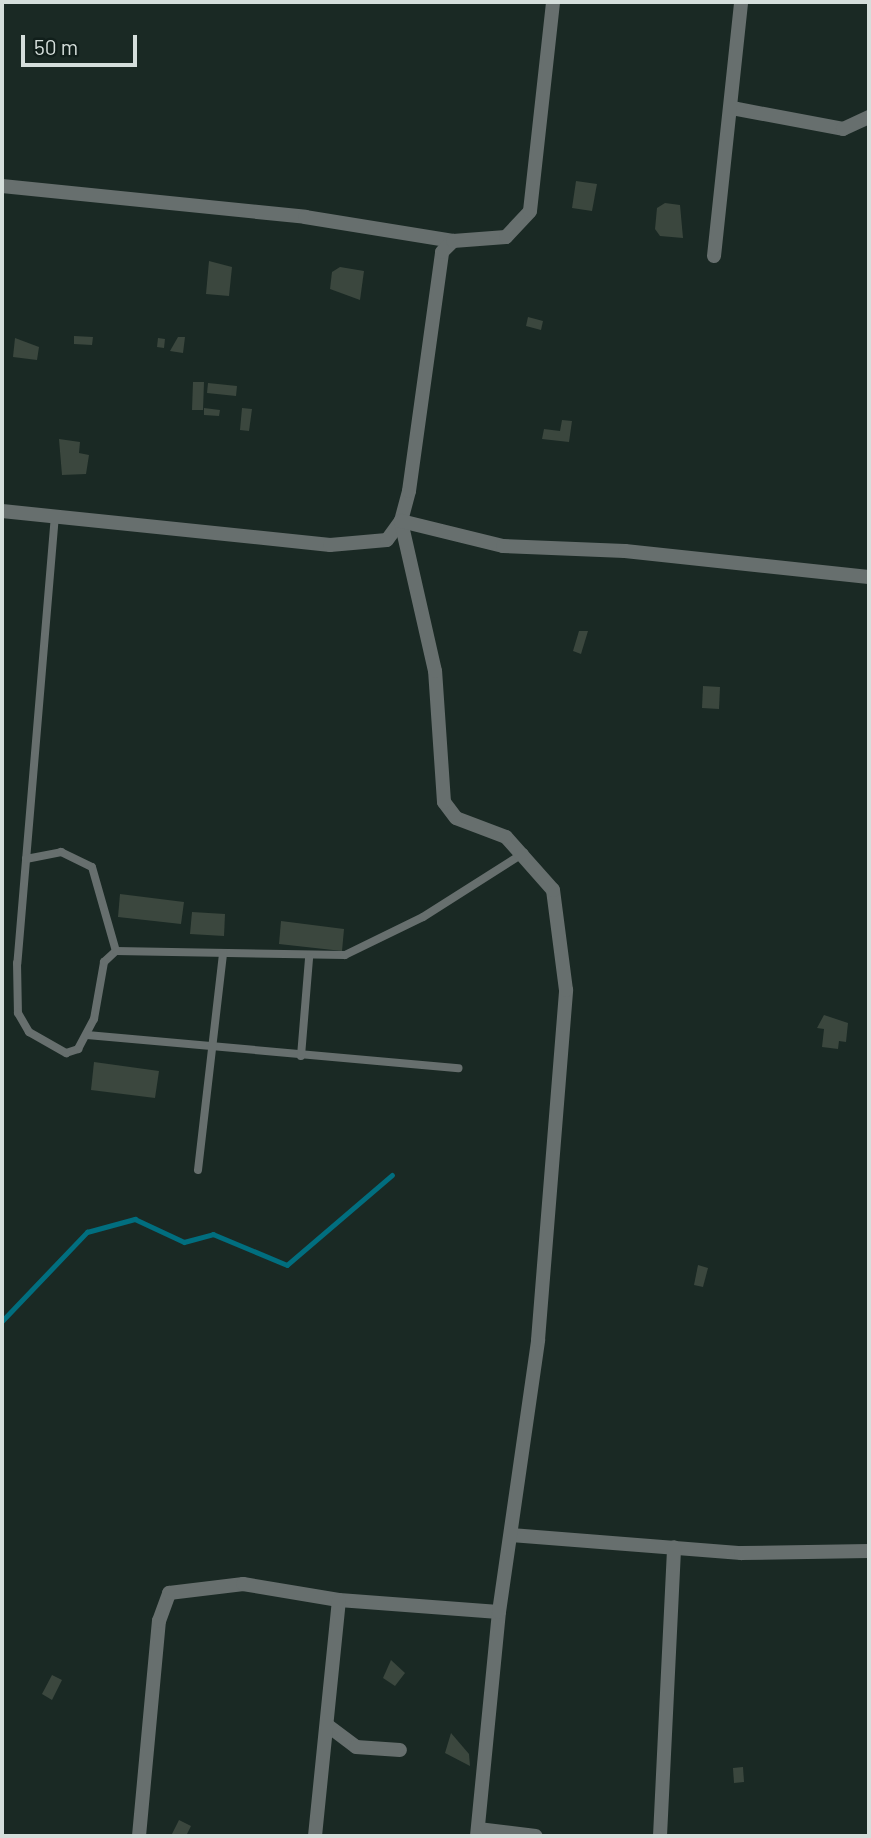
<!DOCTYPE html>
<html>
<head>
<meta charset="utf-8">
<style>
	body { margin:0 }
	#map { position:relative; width:871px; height:1838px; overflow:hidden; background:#1a2924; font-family:Barlow,sans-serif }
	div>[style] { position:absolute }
	.stream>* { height:4.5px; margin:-2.25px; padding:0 2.25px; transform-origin:2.25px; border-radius:2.25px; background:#016e7f }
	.building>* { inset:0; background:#3b473e }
	.service>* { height:8px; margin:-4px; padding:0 4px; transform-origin:4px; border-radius:4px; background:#676f6e }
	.minor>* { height:14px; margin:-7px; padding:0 7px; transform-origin:7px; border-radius:7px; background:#676f6e }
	span { translate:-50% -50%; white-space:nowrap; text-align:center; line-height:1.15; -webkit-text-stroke:6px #111f1b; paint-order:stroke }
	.frame { position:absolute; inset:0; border:4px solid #d5dedb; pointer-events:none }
	.scale { position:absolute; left:21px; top:35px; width:116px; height:32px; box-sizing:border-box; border:4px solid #d5dedb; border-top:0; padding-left:9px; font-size:21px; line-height:24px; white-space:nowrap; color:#d5dedb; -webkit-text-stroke:5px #111f1b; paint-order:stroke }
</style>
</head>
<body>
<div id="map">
	<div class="stream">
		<i style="left:2px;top:1321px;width:123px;rotate:-46.3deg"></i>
		<i style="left:87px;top:1232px;width:50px;rotate:-15.2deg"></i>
		<i style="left:135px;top:1219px;width:54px;rotate:25.1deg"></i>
		<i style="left:184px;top:1242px;width:30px;rotate:-15deg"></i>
		<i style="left:213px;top:1234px;width:80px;rotate:22.7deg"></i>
		<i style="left:287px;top:1265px;width:138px;rotate:-40.6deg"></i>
	</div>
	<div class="building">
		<i style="clip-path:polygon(576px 181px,597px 184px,592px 211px,572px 208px)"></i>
		<i style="clip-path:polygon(665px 203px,680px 205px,683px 238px,660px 236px,655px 229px,657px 208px)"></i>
		<i style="clip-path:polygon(209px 261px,232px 267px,229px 296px,206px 294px)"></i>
		<i style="clip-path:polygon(340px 267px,364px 271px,360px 300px,330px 289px,332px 272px)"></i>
		<i style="clip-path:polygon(528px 317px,543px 321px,541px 330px,526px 326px)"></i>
		<i style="clip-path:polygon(74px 336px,93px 337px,92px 345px,74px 344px)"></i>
		<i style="clip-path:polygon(178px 337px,185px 337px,183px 353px,170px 351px)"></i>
		<i style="clip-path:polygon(15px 338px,39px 347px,37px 360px,13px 357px)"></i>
		<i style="clip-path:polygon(158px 338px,165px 339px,164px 348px,157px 347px)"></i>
		<i style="clip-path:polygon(193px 382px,204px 382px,203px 410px,192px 410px)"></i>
		<i style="clip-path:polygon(208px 383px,237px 386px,236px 396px,207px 393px)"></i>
		<i style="clip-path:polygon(204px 408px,220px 410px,219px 416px,204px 415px)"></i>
		<i style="clip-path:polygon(242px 408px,252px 409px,249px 431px,240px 430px)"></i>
		<i style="clip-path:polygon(562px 420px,572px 421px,569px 442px,542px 439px,544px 429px,560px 431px)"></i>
		<i style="clip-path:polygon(59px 439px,80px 442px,79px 453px,89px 455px,86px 474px,62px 475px)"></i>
		<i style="clip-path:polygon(579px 631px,588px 631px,581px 654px,573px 651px)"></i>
		<i style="clip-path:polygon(703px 686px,720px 687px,719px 709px,702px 708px)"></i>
		<i style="clip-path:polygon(120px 894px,184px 902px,181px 924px,118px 917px)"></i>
		<i style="clip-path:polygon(192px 912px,225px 914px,224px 936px,190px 934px)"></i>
		<i style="clip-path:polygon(281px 921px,344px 929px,342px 951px,279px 944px)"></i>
		<i style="clip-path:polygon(824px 1015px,848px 1023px,846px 1042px,839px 1041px,838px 1049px,822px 1047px,824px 1029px,817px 1028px)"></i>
		<i style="clip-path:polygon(94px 1062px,159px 1071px,155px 1098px,91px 1090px)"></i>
		<i style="clip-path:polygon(698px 1265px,708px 1268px,703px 1287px,694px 1285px)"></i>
		<i style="clip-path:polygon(391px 1660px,405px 1673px,395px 1686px,383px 1678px)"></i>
		<i style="clip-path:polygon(52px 1675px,62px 1680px,52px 1700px,42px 1694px)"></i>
		<i style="clip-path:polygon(451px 1733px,469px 1754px,470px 1766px,445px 1753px)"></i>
		<i style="clip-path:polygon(743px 1767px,744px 1782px,734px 1783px,733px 1768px)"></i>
		<i style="clip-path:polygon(179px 1820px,191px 1826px,186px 1836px,171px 1836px)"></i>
	</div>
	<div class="service">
		<i style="left:55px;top:515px;width:450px;rotate:94.8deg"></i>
		<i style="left:17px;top:963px;width:50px;rotate:88.9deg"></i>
		<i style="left:18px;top:1013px;width:22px;rotate:60deg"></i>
		<i style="left:29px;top:1032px;width:43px;rotate:29.6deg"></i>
		<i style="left:66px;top:1053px;width:13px;rotate:-18deg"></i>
		<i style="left:78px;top:1049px;width:34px;rotate:-62deg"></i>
		<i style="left:94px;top:1019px;width:58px;rotate:-80deg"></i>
		<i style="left:104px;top:962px;width:16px;rotate:-43deg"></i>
		<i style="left:116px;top:951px;width:229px;rotate:1deg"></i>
		<i style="left:345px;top:955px;width:87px;rotate:-26deg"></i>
		<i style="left:423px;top:917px;width:120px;rotate:-32.4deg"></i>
		<i style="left:26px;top:859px;width:36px;rotate:-11deg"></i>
		<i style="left:61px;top:852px;width:34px;rotate:26deg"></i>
		<i style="left:92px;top:867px;width:87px;rotate:74.1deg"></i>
		<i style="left:87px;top:1035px;width:373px;rotate:5.1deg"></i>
		<i style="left:301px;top:1056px;width:98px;rotate:-85.3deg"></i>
		<i style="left:198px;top:1170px;width:218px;rotate:-83.4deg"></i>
	</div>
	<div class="minor">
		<i style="left:732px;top:108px;width:113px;rotate:10.7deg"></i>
		<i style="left:843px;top:129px;width:29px;rotate:-25deg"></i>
		<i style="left:2px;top:186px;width:305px;rotate:5.8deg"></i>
		<i style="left:305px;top:217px;width:150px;rotate:9.2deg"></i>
		<i style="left:714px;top:256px;width:255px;rotate:-83.9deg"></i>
		<i style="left:2px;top:511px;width:330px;rotate:5.9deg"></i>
		<i style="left:330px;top:545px;width:57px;rotate:-5deg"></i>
		<i style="left:387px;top:540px;width:24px;rotate:-54deg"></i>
		<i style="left:401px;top:521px;width:31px;rotate:-75deg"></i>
		<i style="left:409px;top:491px;width:241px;rotate:-82.1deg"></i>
		<i style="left:442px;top:252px;width:16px;rotate:-45deg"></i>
		<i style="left:453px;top:241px;width:53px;rotate:-4.3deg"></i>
		<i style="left:506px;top:237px;width:35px;rotate:-47deg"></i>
		<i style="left:530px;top:211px;width:210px;rotate:-83.7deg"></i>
		<i style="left:511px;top:1535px;width:231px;rotate:4.5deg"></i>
		<i style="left:741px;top:1553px;width:128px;rotate:-0.9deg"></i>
		<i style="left:327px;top:1725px;width:36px;rotate:37deg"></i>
		<i style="left:356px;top:1747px;width:44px;rotate:3.9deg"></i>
		<i style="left:478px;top:1829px;width:58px;rotate:6.9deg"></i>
		<i style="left:139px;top:1836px;width:216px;rotate:-84.7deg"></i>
		<i style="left:159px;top:1621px;width:30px;rotate:-70deg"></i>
		<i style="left:169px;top:1593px;width:75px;rotate:-6.9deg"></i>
		<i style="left:243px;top:1584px;width:97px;rotate:9.5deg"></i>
		<i style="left:339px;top:1600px;width:160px;rotate:4.3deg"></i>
		<i style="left:315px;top:1836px;width:237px;rotate:-84.2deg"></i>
		<i style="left:477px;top:1836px;width:225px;rotate:-84.4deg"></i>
		<i style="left:499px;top:1612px;width:275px;rotate:-81.8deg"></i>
		<i style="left:538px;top:1340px;width:351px;rotate:-85.4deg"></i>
		<i style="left:566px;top:990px;width:101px;rotate:-97.4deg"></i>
		<i style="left:553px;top:890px;width:71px;rotate:-131.6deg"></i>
		<i style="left:506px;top:837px;width:53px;rotate:-159.2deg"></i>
		<i style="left:456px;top:818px;width:20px;rotate:-127deg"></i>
		<i style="left:444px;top:802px;width:131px;rotate:-93.9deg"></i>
		<i style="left:435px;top:671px;width:154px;rotate:-102.8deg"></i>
		<i style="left:401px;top:521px;width:105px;rotate:13.8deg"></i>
		<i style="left:503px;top:546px;width:122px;rotate:2.3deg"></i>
		<i style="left:625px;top:551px;width:245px;rotate:6.1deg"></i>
		<i style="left:660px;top:1836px;width:289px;rotate:-87.2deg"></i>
	</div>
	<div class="frame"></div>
	<div class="scale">50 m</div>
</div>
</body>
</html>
